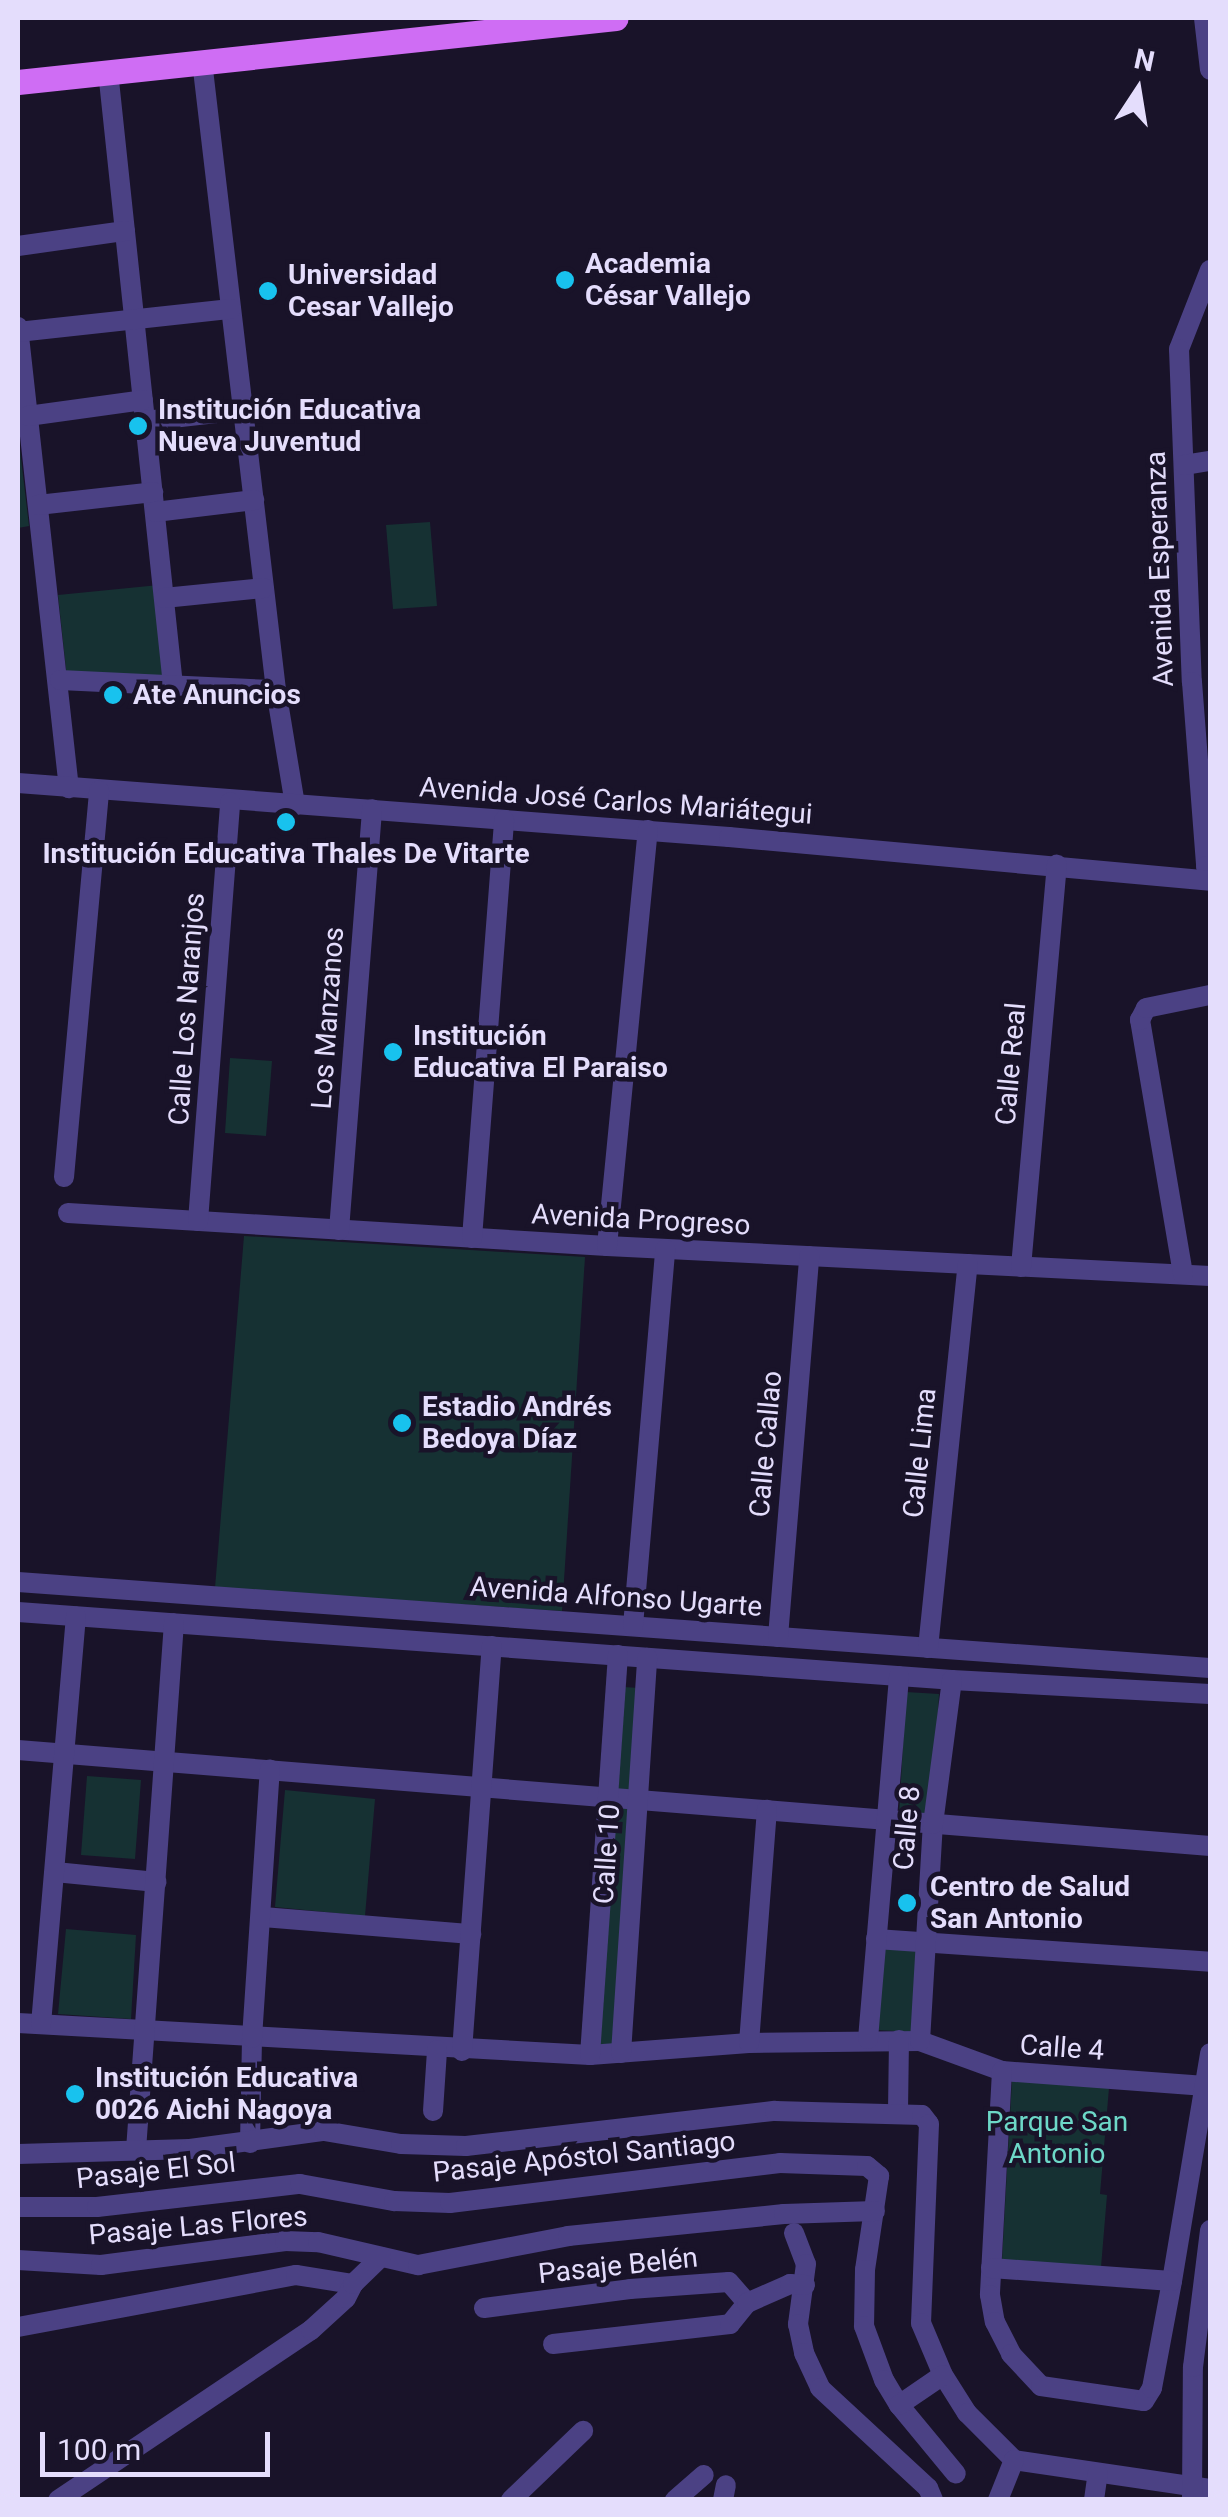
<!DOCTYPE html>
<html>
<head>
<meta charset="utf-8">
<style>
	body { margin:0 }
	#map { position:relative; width:1228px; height:2517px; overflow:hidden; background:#191329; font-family:Roboto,sans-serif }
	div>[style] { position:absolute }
	.green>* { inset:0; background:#163133 }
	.minor>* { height:20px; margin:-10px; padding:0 10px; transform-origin:10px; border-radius:10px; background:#4b4184 }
	.major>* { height:25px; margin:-12.5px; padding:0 12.5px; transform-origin:12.5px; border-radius:12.5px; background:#cf6df4 }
	.dots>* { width:28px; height:28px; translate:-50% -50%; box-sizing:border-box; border:5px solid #191329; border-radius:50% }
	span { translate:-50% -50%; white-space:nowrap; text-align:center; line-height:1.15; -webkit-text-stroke:9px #191329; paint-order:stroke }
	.poi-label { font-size:28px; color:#e4ddfc; font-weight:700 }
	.left { translate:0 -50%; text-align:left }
	.street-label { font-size:28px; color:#e4ddfc }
	.park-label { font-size:28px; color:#6dd8c8 }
	.frame { position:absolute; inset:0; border:20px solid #e4ddfc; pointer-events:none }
	.north { position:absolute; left:1088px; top:40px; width:100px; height:100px; -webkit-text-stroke:8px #191329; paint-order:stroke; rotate:12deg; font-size:28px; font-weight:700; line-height:40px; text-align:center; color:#e4ddfc }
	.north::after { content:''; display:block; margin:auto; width:35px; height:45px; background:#e4ddfc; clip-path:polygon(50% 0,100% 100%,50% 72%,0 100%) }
	.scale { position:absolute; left:40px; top:2432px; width:230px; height:45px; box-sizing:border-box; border:5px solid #e4ddfc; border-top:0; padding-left:12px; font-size:30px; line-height:35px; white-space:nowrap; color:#e4ddfc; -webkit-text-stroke:8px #191329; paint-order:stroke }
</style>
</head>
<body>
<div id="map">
	<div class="green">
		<i style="clip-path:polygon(18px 433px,29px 526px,18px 528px)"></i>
		<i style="clip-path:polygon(430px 522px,437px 606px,393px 609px,386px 525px)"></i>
		<i style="clip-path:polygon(159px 585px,169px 681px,67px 678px,58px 595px)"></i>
		<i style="clip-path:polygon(230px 1058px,272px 1061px,266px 1136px,225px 1133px)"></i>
		<i style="clip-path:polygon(244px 1236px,585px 1257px,562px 1611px,215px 1588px)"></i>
		<i style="clip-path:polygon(624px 1687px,639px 1688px,631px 1790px,616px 1789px)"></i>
		<i style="clip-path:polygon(906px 1692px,939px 1694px,932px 1816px,899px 1815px)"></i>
		<i style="clip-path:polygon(87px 1776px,141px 1780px,135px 1859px,81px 1855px)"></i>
		<i style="clip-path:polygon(285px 1790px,375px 1799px,365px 1916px,275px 1907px)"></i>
		<i style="clip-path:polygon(615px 1806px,629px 1807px,612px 2046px,599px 2046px)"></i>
		<i style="clip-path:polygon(66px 1929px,136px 1935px,131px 2019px,58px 2014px)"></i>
		<i style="clip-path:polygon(883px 1946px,919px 1948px,912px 2032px,876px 2030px)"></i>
		<i style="clip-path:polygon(1012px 2080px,1109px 2088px,1100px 2194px,1107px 2195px,1101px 2267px,1002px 2260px)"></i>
	</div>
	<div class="minor">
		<i style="left:1204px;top:18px;width:52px;rotate:83.4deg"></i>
		<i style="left:202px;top:61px;width:633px;rotate:83.29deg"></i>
		<i style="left:276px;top:690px;width:117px;rotate:80.6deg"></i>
		<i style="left:108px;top:71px;width:617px;rotate:83.96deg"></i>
		<i style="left:18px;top:246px;width:108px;rotate:-8deg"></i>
		<i style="left:1210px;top:270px;width:85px;rotate:111.4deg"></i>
		<i style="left:1179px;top:349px;width:333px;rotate:87.8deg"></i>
		<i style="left:1192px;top:682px;width:185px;rotate:85.6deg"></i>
		<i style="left:1206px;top:866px;width:6px;rotate:51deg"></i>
		<i style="left:18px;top:327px;width:464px;rotate:83.7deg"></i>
		<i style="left:18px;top:332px;width:214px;rotate:-6.2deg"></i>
		<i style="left:28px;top:416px;width:116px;rotate:-7.9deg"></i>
		<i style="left:145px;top:421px;width:99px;rotate:-6.4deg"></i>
		<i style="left:1184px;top:465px;width:26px;rotate:-9deg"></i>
		<i style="left:38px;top:505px;width:116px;rotate:-6.4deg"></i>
		<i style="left:155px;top:512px;width:100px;rotate:-6.9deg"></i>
		<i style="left:164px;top:598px;width:100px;rotate:-5.7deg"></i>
		<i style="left:60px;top:680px;width:216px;rotate:2.7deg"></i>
		<i style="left:18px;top:783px;width:713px;rotate:4.34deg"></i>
		<i style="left:729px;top:837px;width:483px;rotate:5.2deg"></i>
		<i style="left:64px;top:1177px;width:388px;rotate:-84.8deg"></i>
		<i style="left:68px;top:1213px;width:540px;rotate:3.5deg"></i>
		<i style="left:607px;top:1246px;width:604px;rotate:2.85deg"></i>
		<i style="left:198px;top:1221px;width:420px;rotate:-85.6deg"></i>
		<i style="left:339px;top:1230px;width:422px;rotate:-85.5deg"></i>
		<i style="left:472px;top:1238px;width:419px;rotate:-85.6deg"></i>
		<i style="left:607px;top:1246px;width:418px;rotate:-84.4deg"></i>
		<i style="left:1021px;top:1267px;width:404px;rotate:-84.9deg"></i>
		<i style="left:1183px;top:1274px;width:258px;rotate:-99.6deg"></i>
		<i style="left:1140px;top:1020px;width:13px;rotate:-63deg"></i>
		<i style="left:1146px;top:1008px;width:65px;rotate:-11.5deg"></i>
		<i style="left:18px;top:1582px;width:1195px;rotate:4.13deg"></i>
		<i style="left:18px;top:1612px;width:936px;rotate:4.16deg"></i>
		<i style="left:952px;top:1680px;width:258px;rotate:3.1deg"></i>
		<i style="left:633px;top:1626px;width:378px;rotate:-85.1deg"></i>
		<i style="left:778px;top:1637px;width:382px;rotate:-85.3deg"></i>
		<i style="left:928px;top:1648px;width:386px;rotate:-84.1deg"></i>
		<i style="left:18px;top:1750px;width:1196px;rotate:4.6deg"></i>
		<i style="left:55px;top:1872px;width:102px;rotate:5.6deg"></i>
		<i style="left:263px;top:1917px;width:209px;rotate:4.7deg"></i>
		<i style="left:876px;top:1939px;width:335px;rotate:3.9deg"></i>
		<i style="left:18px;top:2023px;width:573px;rotate:3.2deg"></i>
		<i style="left:590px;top:2055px;width:159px;rotate:-4.3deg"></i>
		<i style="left:749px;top:2043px;width:171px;rotate:-0.7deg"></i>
		<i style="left:920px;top:2041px;width:87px;rotate:20.1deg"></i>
		<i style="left:1002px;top:2071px;width:204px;rotate:4.2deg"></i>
		<i style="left:41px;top:2024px;width:409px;rotate:-85.1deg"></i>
		<i style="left:868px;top:2039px;width:364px;rotate:-85.1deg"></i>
		<i style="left:920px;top:2041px;width:217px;rotate:-86.6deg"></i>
		<i style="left:933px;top:1824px;width:145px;rotate:-82.5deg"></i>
		<i style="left:749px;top:2043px;width:234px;rotate:-85.6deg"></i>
		<i style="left:462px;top:2051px;width:406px;rotate:-85.8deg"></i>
		<i style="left:621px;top:2053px;width:396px;rotate:-86.2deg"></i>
		<i style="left:590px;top:2055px;width:401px;rotate:-86deg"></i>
		<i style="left:1002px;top:2071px;width:224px;rotate:93.1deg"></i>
		<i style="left:990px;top:2295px;width:27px;rotate:80deg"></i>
		<i style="left:995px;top:2322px;width:36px;rotate:63deg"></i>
		<i style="left:1011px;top:2354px;width:44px;rotate:46.8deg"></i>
		<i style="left:1041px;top:2386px;width:104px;rotate:8.3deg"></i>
		<i style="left:1144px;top:2401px;width:15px;rotate:-58deg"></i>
		<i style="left:1152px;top:2388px;width:109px;rotate:-79.4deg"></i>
		<i style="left:1172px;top:2281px;width:231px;rotate:-80.5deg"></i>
		<i style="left:433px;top:2111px;width:61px;rotate:-86.2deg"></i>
		<i style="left:898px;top:2111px;width:71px;rotate:-89.2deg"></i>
		<i style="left:250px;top:2143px;width:105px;rotate:-88.9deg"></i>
		<i style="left:252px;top:2038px;width:269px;rotate:-86.2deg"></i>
		<i style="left:136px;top:2150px;width:528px;rotate:-85.88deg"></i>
		<i style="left:18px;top:2154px;width:172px;rotate:-1.7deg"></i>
		<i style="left:190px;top:2149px;width:135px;rotate:-7.7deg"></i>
		<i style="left:324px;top:2131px;width:78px;rotate:9.6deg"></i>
		<i style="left:401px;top:2144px;width:65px;rotate:1.8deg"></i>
		<i style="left:466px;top:2146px;width:311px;rotate:-6.5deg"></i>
		<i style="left:775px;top:2111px;width:147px;rotate:1.6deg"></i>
		<i style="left:922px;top:2115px;width:11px;rotate:52deg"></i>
		<i style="left:929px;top:2124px;width:199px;rotate:92.3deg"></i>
		<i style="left:921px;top:2323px;width:56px;rotate:67.1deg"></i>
		<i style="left:943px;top:2375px;width:45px;rotate:57.7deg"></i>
		<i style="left:967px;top:2413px;width:66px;rotate:45deg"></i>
		<i style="left:1014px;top:2460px;width:198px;rotate:8.4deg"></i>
		<i style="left:18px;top:2207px;width:79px"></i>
		<i style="left:97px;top:2207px;width:204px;rotate:-6.5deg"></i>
		<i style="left:300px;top:2184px;width:96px;rotate:10.3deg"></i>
		<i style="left:394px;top:2201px;width:56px;rotate:2deg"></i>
		<i style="left:450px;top:2203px;width:332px;rotate:-6.9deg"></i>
		<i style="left:780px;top:2163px;width:87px;rotate:2deg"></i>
		<i style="left:867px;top:2166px;width:16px;rotate:40deg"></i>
		<i style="left:879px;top:2176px;width:95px;rotate:98.5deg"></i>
		<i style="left:865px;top:2270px;width:56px;rotate:91deg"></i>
		<i style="left:864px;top:2326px;width:58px;rotate:69.7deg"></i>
		<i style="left:884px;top:2380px;width:29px;rotate:59deg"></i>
		<i style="left:899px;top:2405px;width:89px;rotate:50.4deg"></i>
		<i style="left:794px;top:2233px;width:33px;rotate:69deg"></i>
		<i style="left:806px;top:2264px;width:61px;rotate:97.6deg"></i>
		<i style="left:798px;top:2324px;width:30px;rotate:78deg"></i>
		<i style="left:804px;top:2353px;width:38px;rotate:65deg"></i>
		<i style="left:820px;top:2388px;width:147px;rotate:42.8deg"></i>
		<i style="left:928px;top:2488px;width:13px;rotate:67deg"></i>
		<i style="left:18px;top:2260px;width:83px;rotate:3.4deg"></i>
		<i style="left:101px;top:2265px;width:186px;rotate:-7.4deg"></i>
		<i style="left:285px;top:2241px;width:33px;rotate:2deg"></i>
		<i style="left:318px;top:2242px;width:103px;rotate:13deg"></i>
		<i style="left:418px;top:2265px;width:153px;rotate:-10.9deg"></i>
		<i style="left:568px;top:2236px;width:217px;rotate:-5.8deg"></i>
		<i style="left:784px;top:2214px;width:91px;rotate:-1.9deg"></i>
		<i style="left:991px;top:2268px;width:181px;rotate:4.1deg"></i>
		<i style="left:484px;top:2308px;width:147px;rotate:-7.4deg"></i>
		<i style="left:630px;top:2289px;width:99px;rotate:-4deg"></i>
		<i style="left:729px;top:2282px;width:28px;rotate:49deg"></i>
		<i style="left:18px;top:2327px;width:283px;rotate:-10.6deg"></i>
		<i style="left:296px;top:2275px;width:58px;rotate:9deg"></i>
		<i style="left:553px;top:2344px;width:178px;rotate:-6.4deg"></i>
		<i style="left:730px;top:2324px;width:27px;rotate:-51deg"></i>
		<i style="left:747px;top:2303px;width:47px;rotate:-23.8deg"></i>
		<i style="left:790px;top:2284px;width:15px;rotate:4deg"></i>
		<i style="left:899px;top:2405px;width:53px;rotate:-34.3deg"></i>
		<i style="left:1192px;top:2497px;width:130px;rotate:-89.6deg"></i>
		<i style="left:1193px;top:2367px;width:138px;rotate:-82.9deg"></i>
		<i style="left:58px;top:2500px;width:305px;rotate:-33.9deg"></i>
		<i style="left:311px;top:2330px;width:47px;rotate:-42.4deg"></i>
		<i style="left:346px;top:2298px;width:16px;rotate:-63deg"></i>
		<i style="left:353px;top:2284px;width:39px;rotate:-44deg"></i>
		<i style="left:511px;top:2500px;width:100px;rotate:-43.8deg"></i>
		<i style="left:675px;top:2500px;width:38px;rotate:-41deg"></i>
		<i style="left:723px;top:2500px;width:15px;rotate:-79deg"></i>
		<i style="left:998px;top:2500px;width:43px;rotate:-68.2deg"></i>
		<i style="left:1094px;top:2500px;width:27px;rotate:-82deg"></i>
	</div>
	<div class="major">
		<i style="left:18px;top:82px;width:601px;rotate:-6.11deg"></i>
	</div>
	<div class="dots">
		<i style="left:565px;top:280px;background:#18c2ee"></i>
		<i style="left:268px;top:291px;background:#18c2ee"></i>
		<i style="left:138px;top:426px;background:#18c2ee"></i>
		<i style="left:113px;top:695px;background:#18c2ee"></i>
		<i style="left:286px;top:822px;background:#18c2ee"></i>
		<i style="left:393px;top:1052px;background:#18c2ee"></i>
		<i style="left:402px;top:1423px;background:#18c2ee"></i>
		<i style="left:907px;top:1903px;background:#18c2ee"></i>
		<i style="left:75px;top:2094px;background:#18c2ee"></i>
	</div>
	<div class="poi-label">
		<span class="left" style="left:585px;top:280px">Academia<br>César Vallejo</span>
		<span class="left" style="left:288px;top:291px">Universidad<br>Cesar Vallejo</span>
		<span class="left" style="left:158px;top:426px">Institución Educativa<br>Nueva Juventud</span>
		<span class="left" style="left:133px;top:695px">Ate Anuncios</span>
		<span style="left:286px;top:854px">Institución Educativa Thales De Vitarte</span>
		<span class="left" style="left:413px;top:1052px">Institución<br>Educativa El Paraiso</span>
		<span class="left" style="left:422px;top:1423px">Estadio Andrés<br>Bedoya Díaz</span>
		<span class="left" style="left:930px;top:1903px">Centro de Salud<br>San Antonio</span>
		<span class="left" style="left:95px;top:2094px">Institución Educativa<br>0026 Aichi Nagoya</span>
	</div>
	<div class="street-label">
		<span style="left:1160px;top:569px;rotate:-92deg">Avenida Esperanza</span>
		<span style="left:616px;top:801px;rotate:4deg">Avenida José Carlos Mariátegui</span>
		<span style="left:187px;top:1009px;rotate:-86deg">Calle Los Naranjos</span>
		<span style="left:328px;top:1018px;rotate:-86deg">Los Manzanos</span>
		<span style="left:1011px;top:1064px;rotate:-85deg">Calle Real</span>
		<span style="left:641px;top:1220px;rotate:3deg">Avenida Progreso</span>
		<span style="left:766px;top:1444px;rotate:-85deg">Calle Callao</span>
		<span style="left:920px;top:1453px;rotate:-84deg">Calle Lima</span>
		<span style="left:616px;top:1597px;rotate:4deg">Avenida Alfonso Ugarte</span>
		<span style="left:907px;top:1828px;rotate:-85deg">Calle 8</span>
		<span style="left:607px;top:1854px;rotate:-86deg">Calle 10</span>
		<span style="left:1062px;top:2048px;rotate:4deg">Calle 4</span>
		<span style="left:584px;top:2157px;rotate:-6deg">Pasaje Apóstol Santiago</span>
		<span style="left:156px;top:2171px;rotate:-6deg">Pasaje El Sol</span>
		<span style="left:198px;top:2226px;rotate:-5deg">Pasaje Las Flores</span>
		<span style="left:618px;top:2266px;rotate:-6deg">Pasaje Belén</span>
	</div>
	<div class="park-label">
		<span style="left:1057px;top:2138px">Parque San<br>Antonio</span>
	</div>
	<div class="frame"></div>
	<div class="north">N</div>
	<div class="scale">100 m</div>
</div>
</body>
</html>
